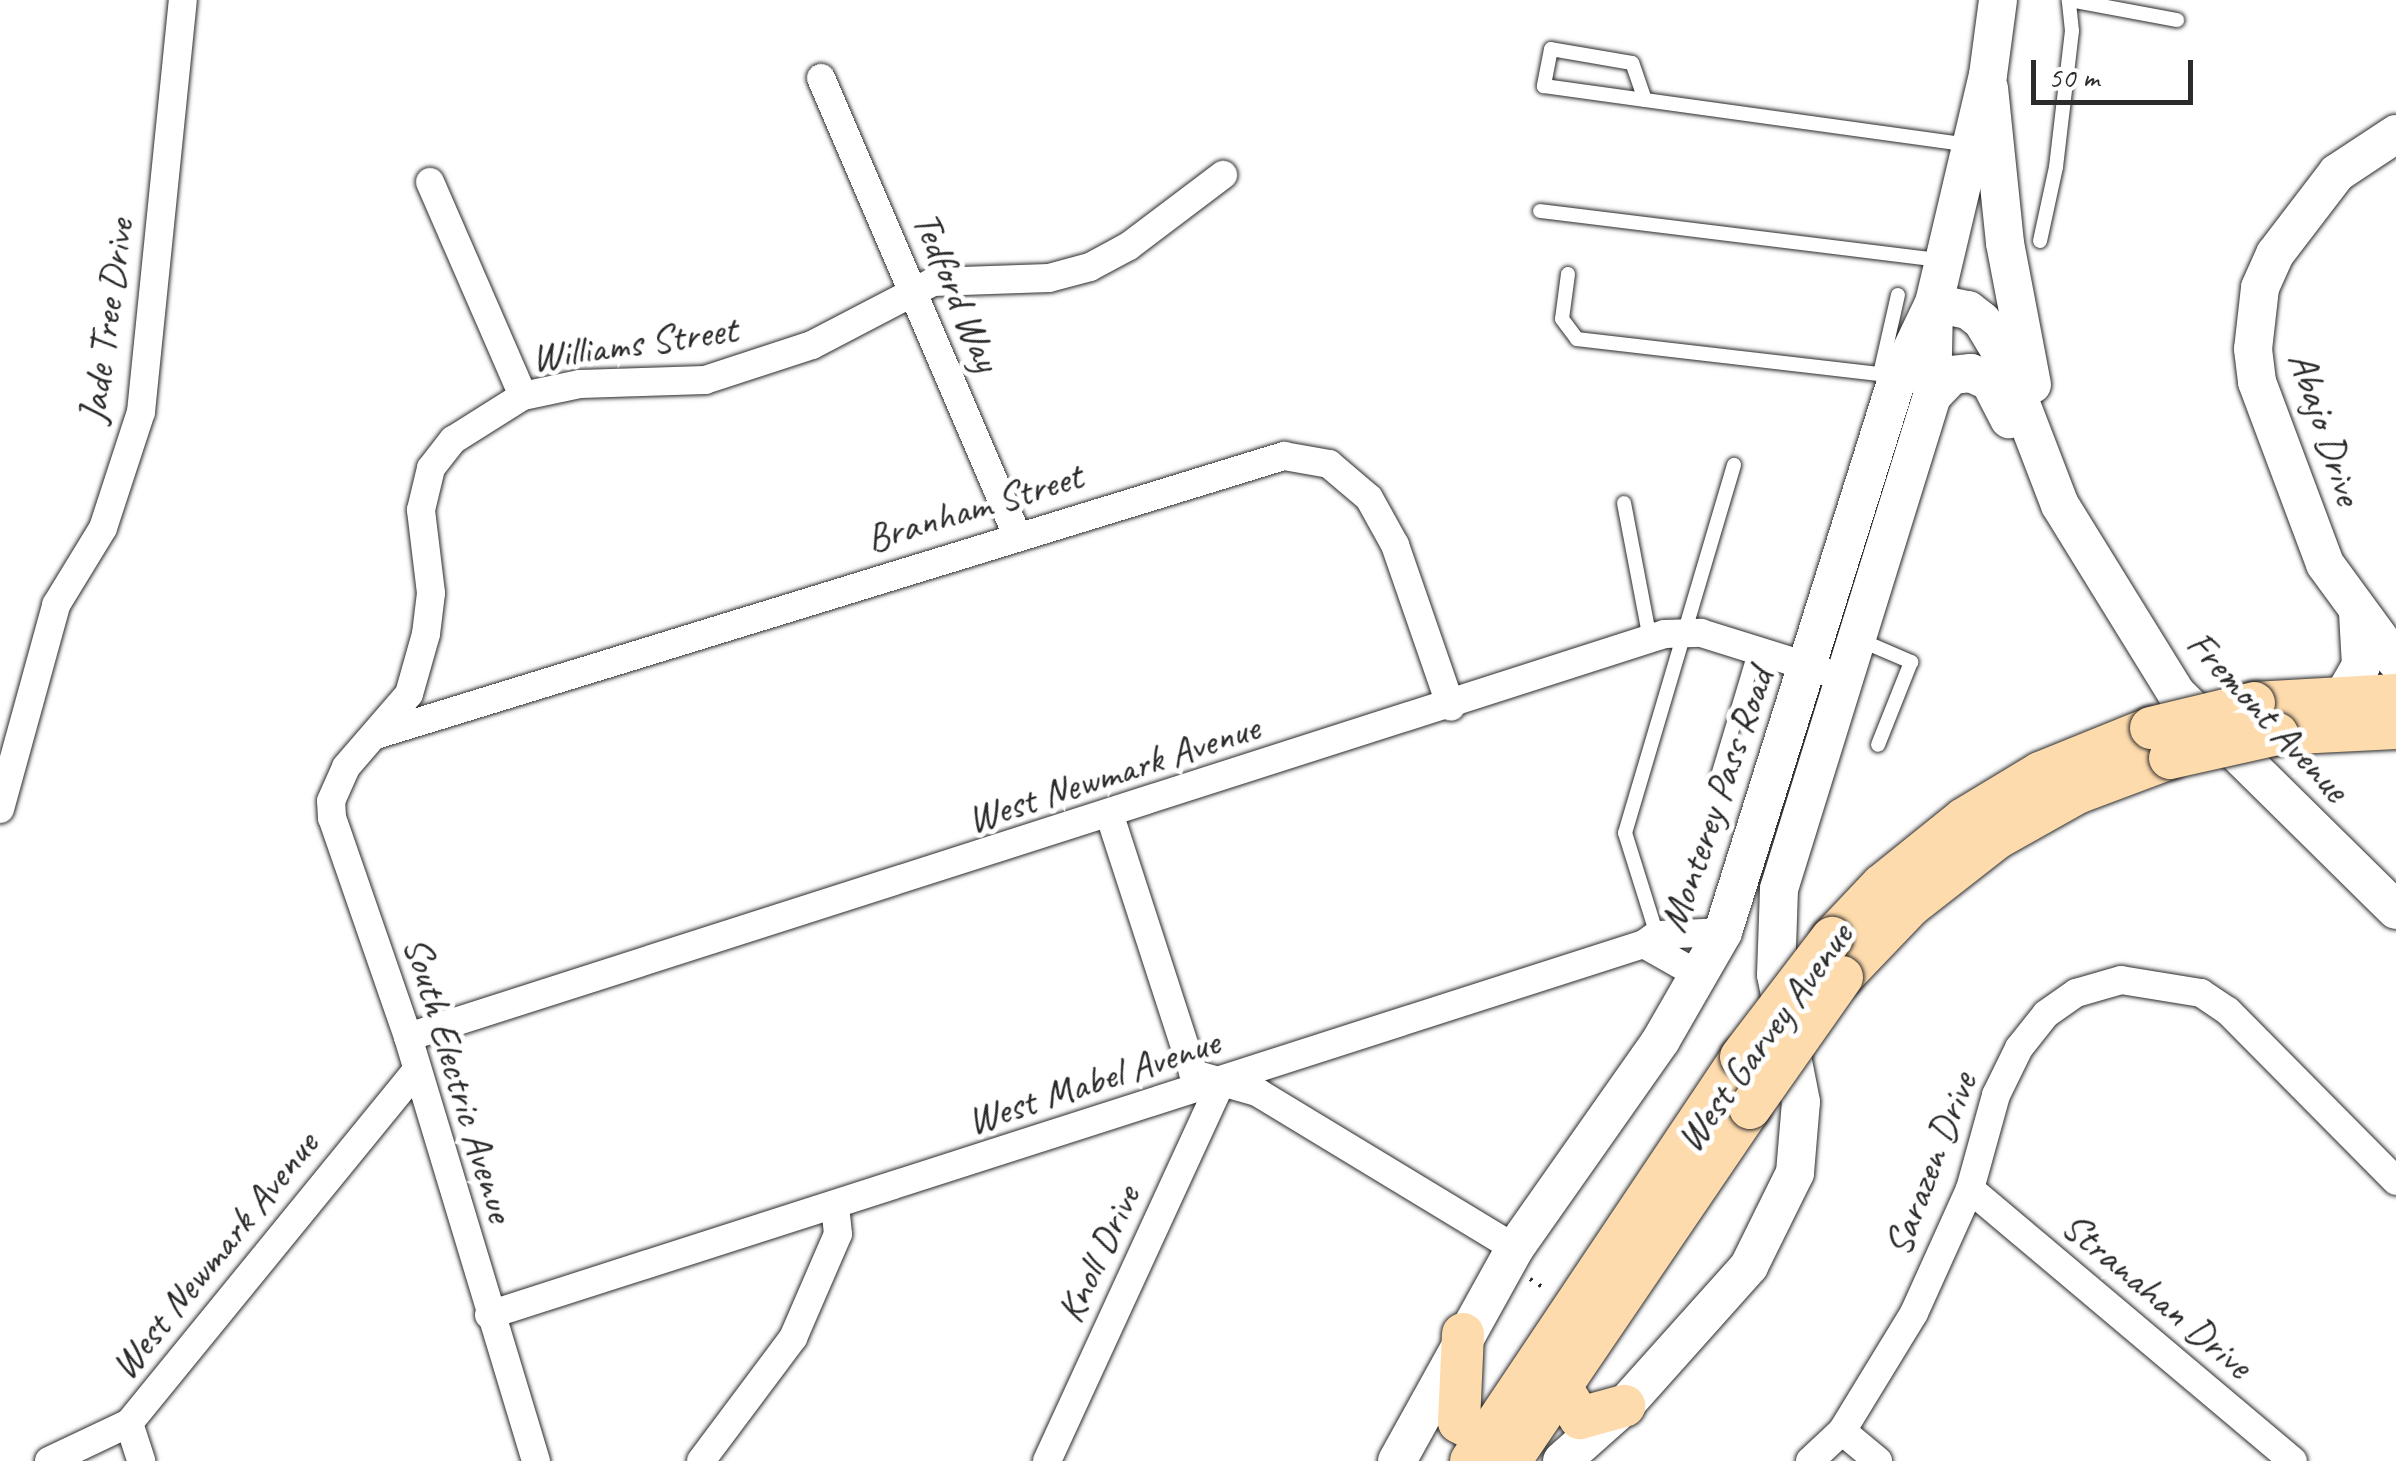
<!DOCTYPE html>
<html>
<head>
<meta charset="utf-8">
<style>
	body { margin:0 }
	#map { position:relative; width:2396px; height:1461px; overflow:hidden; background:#fff; font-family:Caveat,sans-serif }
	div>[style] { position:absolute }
	.path>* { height:4px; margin-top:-2px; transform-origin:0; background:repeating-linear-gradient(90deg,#2b2b2b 0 2.5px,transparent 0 10.5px) }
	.roads { filter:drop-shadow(0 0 2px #2b2b2b) drop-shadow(0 0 2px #2b2b2b) }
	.lane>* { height:14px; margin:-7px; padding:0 7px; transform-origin:7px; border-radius:7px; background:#fff }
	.street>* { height:28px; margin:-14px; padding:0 14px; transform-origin:14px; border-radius:14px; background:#fff }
	.secondary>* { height:38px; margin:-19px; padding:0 19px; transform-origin:19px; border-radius:19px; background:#fff }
	.primary>* { height:42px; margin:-21px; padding:0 21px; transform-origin:21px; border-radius:21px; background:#fedbac }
	.bridges { filter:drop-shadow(0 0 2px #2b2b2b) drop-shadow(0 0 2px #2b2b2b) }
	.primary-bridge>* { height:42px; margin:-21px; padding:0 21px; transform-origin:21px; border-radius:21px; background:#fedbac }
	span { translate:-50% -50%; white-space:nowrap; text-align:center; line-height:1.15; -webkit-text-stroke:10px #fff; paint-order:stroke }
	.street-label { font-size:40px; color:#2b2b2b }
	.scale { position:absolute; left:2031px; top:60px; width:162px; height:45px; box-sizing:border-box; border:5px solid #2b2b2b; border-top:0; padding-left:12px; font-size:30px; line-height:35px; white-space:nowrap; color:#2b2b2b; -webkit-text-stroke:8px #fff; paint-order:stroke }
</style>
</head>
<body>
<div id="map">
	<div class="path">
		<i style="left:1530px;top:1279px;width:20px;rotate:33deg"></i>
	</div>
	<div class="roads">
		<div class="lane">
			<i style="left:1645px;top:100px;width:39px;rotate:-109deg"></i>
			<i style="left:1632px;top:63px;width:82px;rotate:-170.2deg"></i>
			<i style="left:1551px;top:49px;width:38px;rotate:101deg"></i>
			<i style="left:1544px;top:86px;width:427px;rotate:7.9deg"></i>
			<i style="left:1540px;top:211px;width:404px;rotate:7deg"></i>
			<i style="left:2040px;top:241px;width:76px;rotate:-77.8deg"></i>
			<i style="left:2056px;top:167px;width:137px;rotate:-83.3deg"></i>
			<i style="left:2072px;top:31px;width:31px;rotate:-96deg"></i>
			<i style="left:2069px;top:0;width:110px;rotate:10.5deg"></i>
			<i style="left:1568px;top:274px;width:45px;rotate:97.6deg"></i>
			<i style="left:1562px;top:319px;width:25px;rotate:53deg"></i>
			<i style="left:1577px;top:339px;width:323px;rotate:6.6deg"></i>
			<i style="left:1880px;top:374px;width:81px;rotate:-77.2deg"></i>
			<i style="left:1624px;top:503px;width:138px;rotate:79.2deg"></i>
			<i style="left:1860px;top:640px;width:56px;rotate:23.3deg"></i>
			<i style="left:1911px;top:662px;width:89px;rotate:111.7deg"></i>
			<i style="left:1717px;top:779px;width:136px;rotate:-73.3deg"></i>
			<i style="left:1657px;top:935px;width:107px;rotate:-107.4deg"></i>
			<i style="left:1625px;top:833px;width:384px;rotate:-73.5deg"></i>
		</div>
		<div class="street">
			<i style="left:821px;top:78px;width:498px;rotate:66.8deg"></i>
			<i style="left:430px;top:182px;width:233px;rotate:66.5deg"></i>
			<i style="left:379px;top:734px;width:947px;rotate:-17.08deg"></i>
			<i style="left:1284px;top:456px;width:46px;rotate:10.1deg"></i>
			<i style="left:1329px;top:464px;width:52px;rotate:40.4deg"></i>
			<i style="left:1369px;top:498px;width:54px;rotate:61deg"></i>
			<i style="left:1395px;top:545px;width:171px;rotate:70.9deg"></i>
			<i style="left:0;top:809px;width:212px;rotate:-74.6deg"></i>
			<i style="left:56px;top:605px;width:90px;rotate:-58.6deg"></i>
			<i style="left:103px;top:528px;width:122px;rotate:-71.9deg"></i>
			<i style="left:141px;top:412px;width:414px;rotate:-84.2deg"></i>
			<i style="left:1110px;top:816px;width:271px;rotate:72deg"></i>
			<i style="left:1194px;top:1074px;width:66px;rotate:15.9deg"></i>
			<i style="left:1257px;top:1092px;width:301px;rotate:31.2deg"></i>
			<i style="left:1644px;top:944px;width:64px;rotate:29.7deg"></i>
			<i style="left:408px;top:1037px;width:1320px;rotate:-17.78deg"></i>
			<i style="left:1665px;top:634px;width:36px;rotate:-2deg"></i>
			<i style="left:1701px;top:633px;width:127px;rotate:17.4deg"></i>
			<i style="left:1970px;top:1189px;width:422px;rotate:40.1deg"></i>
			<i style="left:489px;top:1315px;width:1213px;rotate:-17.81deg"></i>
			<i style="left:1644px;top:944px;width:16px;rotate:-35deg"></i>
			<i style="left:1657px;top:935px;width:66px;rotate:-2.6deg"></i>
			<i style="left:129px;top:1423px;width:40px;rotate:72deg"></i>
			<i style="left:1842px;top:1431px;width:47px;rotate:39.8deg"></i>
			<i style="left:49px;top:1461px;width:89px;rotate:-25.4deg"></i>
			<i style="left:129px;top:1423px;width:456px;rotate:-50.8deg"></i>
			<i style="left:536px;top:1461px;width:443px;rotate:-106.8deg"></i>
			<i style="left:408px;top:1037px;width:232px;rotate:-109.1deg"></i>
			<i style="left:332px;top:818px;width:17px;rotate:-93deg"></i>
			<i style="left:331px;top:801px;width:37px;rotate:-66deg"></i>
			<i style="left:346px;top:767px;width:96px;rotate:-49.2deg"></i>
			<i style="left:409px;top:694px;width:62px;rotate:-74.2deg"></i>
			<i style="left:426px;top:634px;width:41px;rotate:-83deg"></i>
			<i style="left:431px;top:593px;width:84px;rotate:-96.9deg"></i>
			<i style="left:421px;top:510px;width:43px;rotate:-76.6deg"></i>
			<i style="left:431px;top:468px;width:36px;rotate:-52deg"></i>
			<i style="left:453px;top:440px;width:83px;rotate:-32.2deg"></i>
			<i style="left:523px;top:396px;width:58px;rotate:-11.9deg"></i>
			<i style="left:580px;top:384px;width:125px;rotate:-1.8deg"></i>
			<i style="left:705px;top:380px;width:113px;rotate:-18.1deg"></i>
			<i style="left:812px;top:345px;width:136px;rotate:-27.5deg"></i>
			<i style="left:933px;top:282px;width:116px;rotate:-2deg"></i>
			<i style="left:1049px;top:278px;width:42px;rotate:-15deg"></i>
			<i style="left:1090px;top:267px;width:44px;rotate:-28.3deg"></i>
			<i style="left:1129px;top:246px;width:118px;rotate:-37.1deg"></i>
			<i style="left:701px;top:1461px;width:154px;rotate:-53.2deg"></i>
			<i style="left:793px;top:1338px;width:113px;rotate:-66.6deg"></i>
			<i style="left:838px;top:1234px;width:27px;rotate:-96deg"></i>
			<i style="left:1047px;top:1461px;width:418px;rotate:-65.3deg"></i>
			<i style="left:1810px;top:1461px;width:44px;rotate:-43.2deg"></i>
			<i style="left:1842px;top:1431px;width:138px;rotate:-58.6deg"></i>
			<i style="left:1914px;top:1313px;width:136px;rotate:-65.7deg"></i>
			<i style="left:1970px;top:1189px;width:98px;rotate:-74.5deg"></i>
			<i style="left:1996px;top:1095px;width:52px;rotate:-63.9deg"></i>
			<i style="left:2019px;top:1048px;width:43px;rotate:-51.5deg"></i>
			<i style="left:2046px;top:1014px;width:37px;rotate:-35deg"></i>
			<i style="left:2076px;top:993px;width:47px;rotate:-16.1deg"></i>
			<i style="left:2121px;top:980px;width:81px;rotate:9.2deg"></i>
			<i style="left:2201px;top:993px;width:32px;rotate:34deg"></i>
			<i style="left:2228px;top:1011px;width:239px;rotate:45.3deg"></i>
		</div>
		<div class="secondary">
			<i style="left:1989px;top:88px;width:156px;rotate:84.1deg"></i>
			<i style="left:2005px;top:243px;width:144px;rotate:79.2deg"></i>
			<i style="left:2396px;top:134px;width:71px;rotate:146.5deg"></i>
			<i style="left:2337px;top:173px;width:102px;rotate:127.4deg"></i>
			<i style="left:2275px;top:254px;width:37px;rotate:114deg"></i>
			<i style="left:2260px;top:288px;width:61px;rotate:96.5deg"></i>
			<i style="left:2253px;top:349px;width:33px;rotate:83deg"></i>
			<i style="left:2257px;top:382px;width:194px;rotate:69.5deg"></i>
			<i style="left:2325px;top:564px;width:120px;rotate:53.8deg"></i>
			<i style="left:1934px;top:303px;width:35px;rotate:12deg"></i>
			<i style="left:1968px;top:310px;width:18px;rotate:38deg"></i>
			<i style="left:1982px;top:321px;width:39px;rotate:59deg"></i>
			<i style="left:2002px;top:354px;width:162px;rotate:69deg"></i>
			<i style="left:2060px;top:505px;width:221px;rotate:58.3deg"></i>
			<i style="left:2176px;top:693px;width:309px;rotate:44.6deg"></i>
			<i style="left:1932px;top:396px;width:29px;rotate:-46deg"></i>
			<i style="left:1952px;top:375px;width:19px;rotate:-6deg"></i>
			<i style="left:1971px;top:373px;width:21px;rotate:25deg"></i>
			<i style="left:1990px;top:382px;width:42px;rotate:62.8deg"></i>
			<i style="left:2344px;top:695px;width:34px;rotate:-60deg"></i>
			<i style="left:2361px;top:666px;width:53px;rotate:-93.2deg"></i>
			<i style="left:1397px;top:1461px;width:244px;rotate:-61deg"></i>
			<i style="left:1515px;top:1248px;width:254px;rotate:-54.9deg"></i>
			<i style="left:1661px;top:1040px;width:125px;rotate:-60.1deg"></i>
			<i style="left:1723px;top:932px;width:577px;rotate:-72.54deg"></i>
			<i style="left:1896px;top:382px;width:88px;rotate:-64.3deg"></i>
			<i style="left:1934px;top:303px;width:234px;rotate:-76.7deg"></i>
			<i style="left:1988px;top:75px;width:76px;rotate:-82.4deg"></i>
			<i style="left:1562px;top:1461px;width:83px;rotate:-41.6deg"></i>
			<i style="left:1624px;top:1406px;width:188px;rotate:-48.2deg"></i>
			<i style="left:1749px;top:1266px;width:104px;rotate:-63.7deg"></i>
			<i style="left:1795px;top:1173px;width:71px;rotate:-85.2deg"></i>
			<i style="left:1801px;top:1102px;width:129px;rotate:-101.1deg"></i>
			<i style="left:1776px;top:975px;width:86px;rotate:-88deg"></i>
			<i style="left:1779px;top:889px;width:516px;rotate:-72.76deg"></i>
			<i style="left:1932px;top:396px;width:89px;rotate:-88.7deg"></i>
		</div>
		<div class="primary">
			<i style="left:2254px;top:703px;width:142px;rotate:-3.2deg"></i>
			<i style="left:2277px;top:734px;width:119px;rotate:-2.9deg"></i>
			<i style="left:1832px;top:938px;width:73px;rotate:-46.7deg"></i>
			<i style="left:1882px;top:885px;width:105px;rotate:-38.8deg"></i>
			<i style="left:1964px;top:819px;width:89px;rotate:-31.2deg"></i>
			<i style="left:2040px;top:773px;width:120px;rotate:-22.1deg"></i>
			<i style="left:1842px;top:977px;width:98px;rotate:-46.2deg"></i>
			<i style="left:1910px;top:906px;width:110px;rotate:-38deg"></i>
			<i style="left:1997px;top:838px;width:92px;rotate:-29.4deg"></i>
			<i style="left:2077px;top:793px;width:99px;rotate:-20.6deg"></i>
			<i style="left:1463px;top:1334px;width:88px;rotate:92.6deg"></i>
			<i style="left:1459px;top:1422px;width:58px;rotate:27.9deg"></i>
			<i style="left:1561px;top:1365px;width:15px;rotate:110deg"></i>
			<i style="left:1556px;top:1379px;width:46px;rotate:58.4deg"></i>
			<i style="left:1580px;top:1418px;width:46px;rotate:-15.3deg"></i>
			<i style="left:1471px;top:1461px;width:486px;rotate:-56.2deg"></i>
			<i style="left:1510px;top:1461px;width:427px;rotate:-55.8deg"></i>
		</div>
	</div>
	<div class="bridges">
		<div class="primary-bridge">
			<i style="left:2151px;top:728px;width:106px;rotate:-13.6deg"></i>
			<i style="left:2170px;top:758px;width:110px;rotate:-12.6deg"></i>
			<i style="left:1741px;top:1057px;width:150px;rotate:-52.6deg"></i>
			<i style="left:1750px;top:1108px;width:160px;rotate:-54.9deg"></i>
		</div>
	</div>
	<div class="street-label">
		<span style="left:957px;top:291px;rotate:67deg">Tedford Way</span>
		<span style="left:106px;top:321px;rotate:-82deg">Jade Tree Drive</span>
		<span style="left:634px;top:343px;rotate:-8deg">Williams Street</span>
		<span style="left:2326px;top:428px;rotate:72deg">Abajo Drive</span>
		<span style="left:974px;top:507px;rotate:-17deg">Branham Street</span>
		<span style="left:2268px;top:716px;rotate:47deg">Fremont Avenue</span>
		<span style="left:1113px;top:773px;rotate:-18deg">West Newmark Avenue</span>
		<span style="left:1716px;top:800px;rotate:-71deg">Monterey Pass Road</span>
		<span style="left:1764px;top:1037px;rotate:-54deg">West Garvey Avenue</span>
		<span style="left:459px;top:1079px;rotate:73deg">South Electric Avenue</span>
		<span style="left:1093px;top:1081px;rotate:-18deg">West Mabel Avenue</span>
		<span style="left:1930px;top:1164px;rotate:-69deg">Sarazen Drive</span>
		<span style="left:1098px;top:1254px;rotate:-65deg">Knoll Drive</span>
		<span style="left:214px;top:1255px;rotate:-51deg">West Newmark Avenue</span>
		<span style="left:2157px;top:1295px;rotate:40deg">Stranahan Drive</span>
	</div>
	<div class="scale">50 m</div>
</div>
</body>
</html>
